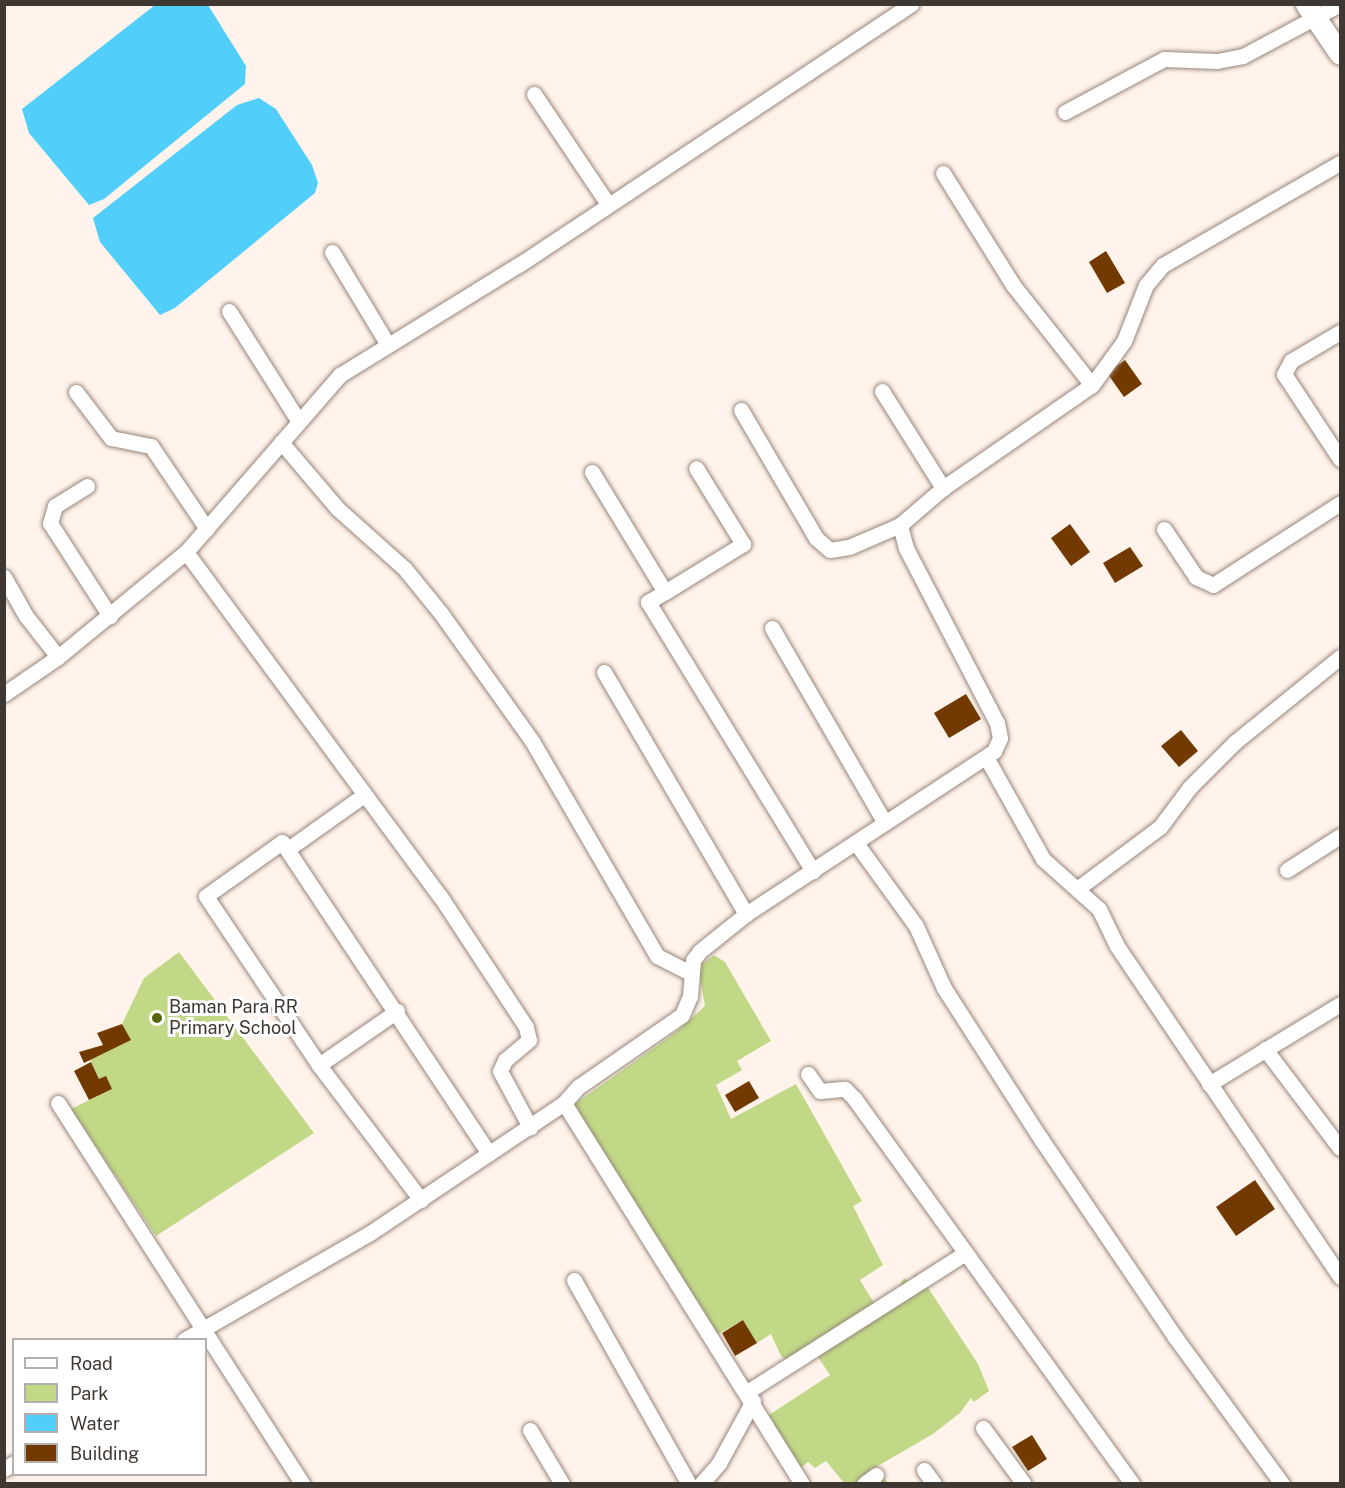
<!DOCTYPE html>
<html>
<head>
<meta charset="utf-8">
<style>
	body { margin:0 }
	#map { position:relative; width:1345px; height:1488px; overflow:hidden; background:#fff3eb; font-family:"Public Sans",sans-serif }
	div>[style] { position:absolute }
	.green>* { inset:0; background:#c1d987 }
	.water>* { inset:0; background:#51cffa }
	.building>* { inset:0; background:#723900 }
	.roads { filter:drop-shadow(0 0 2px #97867a) drop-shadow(0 0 2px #97867a) }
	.street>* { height:15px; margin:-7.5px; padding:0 7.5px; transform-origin:7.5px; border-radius:7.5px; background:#fff }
	.secondary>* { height:21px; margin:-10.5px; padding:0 10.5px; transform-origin:10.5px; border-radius:10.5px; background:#fff }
	.dots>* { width:16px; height:16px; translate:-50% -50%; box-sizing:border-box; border:3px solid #fff; border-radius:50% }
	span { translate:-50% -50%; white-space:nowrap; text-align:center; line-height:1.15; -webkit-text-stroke:6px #fff; paint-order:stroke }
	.poi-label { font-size:18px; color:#3f3732 }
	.left { translate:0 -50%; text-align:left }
	.frame { position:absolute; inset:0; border:6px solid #3f3732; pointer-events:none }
	.legend { position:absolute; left:12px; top:1338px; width:195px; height:138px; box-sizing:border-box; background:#fff; border:2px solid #b2afad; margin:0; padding:8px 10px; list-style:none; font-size:18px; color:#3f3732 }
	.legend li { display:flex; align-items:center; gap:12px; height:30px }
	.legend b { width:30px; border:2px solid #b2afad }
</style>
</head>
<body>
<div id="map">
	<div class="green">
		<i style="clip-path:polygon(179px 952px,314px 1133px,156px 1236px,71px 1109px,112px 1089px,99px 1079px,90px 1060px,130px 1040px,122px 1024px,144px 978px)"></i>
		<i style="clip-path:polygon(714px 955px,725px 962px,771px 1041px,737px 1061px,742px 1070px,716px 1085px,731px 1119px,796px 1084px,862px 1201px,853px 1206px,883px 1265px,860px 1280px,874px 1303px,897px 1290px,904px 1278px,909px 1282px,916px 1274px,921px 1277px,978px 1364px,989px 1391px,974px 1402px,971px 1398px,960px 1413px,933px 1434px,876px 1467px,888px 1483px,844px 1483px,826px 1461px,815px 1468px,808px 1462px,799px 1469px,770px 1425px,774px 1423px,769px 1415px,830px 1375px,814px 1351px,794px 1365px,781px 1356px,771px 1334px,757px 1343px,743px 1320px,718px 1334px,572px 1106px,675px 1033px,705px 1006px,698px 967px)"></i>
	</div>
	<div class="water">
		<i style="clip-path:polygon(155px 5px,208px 5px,246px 66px,245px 84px,104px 199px,89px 205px,29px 133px,22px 109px)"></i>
		<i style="clip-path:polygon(259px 98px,276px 109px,312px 165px,318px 183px,315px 193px,175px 308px,160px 315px,100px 242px,93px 218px,237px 105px)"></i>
	</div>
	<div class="building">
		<i style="clip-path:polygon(1106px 251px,1125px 283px,1107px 293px,1089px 262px)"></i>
		<i style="clip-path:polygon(1125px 360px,1142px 384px,1124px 397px,1107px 373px)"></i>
		<i style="clip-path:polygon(1070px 524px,1090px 552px,1071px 566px,1051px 538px)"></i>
		<i style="clip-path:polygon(1130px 547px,1143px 566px,1115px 583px,1103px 563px)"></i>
		<i style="clip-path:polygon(966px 694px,981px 719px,949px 738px,934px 713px)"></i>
		<i style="clip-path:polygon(1181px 730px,1198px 751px,1179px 767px,1161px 746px)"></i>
		<i style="clip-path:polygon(122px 1024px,131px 1040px,84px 1063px,79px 1052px,103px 1045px,97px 1033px)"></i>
		<i style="clip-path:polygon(91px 1062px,99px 1079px,106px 1076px,112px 1089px,89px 1100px,74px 1071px)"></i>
		<i style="clip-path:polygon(749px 1081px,759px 1098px,735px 1112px,725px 1095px)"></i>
		<i style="clip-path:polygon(1255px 1180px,1275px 1209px,1236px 1236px,1216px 1207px)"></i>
		<i style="clip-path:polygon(743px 1320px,757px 1343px,735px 1356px,722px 1333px)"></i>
		<i style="clip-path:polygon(1032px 1435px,1047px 1459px,1028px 1471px,1012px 1447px)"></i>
	</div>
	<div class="roads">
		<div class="street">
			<i style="left:534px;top:94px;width:133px;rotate:56.1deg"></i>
			<i style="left:1065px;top:112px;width:112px;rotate:-28.2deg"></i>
			<i style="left:1164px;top:59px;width:53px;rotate:2.2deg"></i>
			<i style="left:1217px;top:61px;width:26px;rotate:-11deg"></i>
			<i style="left:1243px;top:56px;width:110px;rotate:-28.2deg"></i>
			<i style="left:943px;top:173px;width:132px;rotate:58deg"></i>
			<i style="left:1013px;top:285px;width:127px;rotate:51.7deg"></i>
			<i style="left:332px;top:252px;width:106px;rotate:58.9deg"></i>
			<i style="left:229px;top:311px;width:129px;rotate:57.7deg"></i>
			<i style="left:1340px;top:332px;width:57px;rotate:149.4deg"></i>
			<i style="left:1291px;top:361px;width:15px;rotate:118deg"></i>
			<i style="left:1284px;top:374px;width:102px;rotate:56.6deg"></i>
			<i style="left:882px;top:391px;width:115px;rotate:57.8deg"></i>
			<i style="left:76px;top:392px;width:58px;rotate:52.7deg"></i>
			<i style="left:111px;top:438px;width:41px;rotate:11.3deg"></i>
			<i style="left:151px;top:446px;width:100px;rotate:56deg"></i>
			<i style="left:741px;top:410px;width:148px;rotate:59.6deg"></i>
			<i style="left:816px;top:538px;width:18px;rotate:41deg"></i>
			<i style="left:830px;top:550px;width:19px;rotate:-9deg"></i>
			<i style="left:849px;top:547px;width:56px;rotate:-23.3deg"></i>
			<i style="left:281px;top:442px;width:88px;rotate:49.6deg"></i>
			<i style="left:338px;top:509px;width:90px;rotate:41.8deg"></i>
			<i style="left:405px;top:569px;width:55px;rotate:50.9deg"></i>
			<i style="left:440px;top:612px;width:158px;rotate:54.5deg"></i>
			<i style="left:532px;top:741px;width:249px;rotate:59.8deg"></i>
			<i style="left:657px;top:956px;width:37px;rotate:27deg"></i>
			<i style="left:592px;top:472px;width:140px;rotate:58.7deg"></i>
			<i style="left:665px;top:592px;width:20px;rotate:150deg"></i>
			<i style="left:648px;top:602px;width:316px;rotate:58.5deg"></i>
			<i style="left:87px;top:486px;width:38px;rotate:148deg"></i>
			<i style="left:55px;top:506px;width:18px;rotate:106deg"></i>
			<i style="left:50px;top:523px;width:111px;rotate:57.2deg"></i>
			<i style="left:1164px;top:529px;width:58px;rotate:56.3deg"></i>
			<i style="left:1196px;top:577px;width:19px;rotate:25deg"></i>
			<i style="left:1213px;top:585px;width:151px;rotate:-32.8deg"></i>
			<i style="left:186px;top:552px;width:428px;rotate:53.6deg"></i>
			<i style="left:440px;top:896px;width:157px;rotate:56.7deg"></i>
			<i style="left:526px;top:1027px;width:13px;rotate:77deg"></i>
			<i style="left:529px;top:1040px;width:31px;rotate:140deg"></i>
			<i style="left:505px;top:1060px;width:12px;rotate:114deg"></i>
			<i style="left:500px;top:1071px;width:64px;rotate:61.8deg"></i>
			<i style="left:4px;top:577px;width:45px;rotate:60.6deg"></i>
			<i style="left:26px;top:616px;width:52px;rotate:52deg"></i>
			<i style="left:665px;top:592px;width:92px;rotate:-31.6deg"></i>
			<i style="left:743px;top:544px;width:89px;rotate:-121.7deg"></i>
			<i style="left:772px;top:628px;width:225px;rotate:59.9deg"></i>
			<i style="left:604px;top:672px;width:281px;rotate:59.6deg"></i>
			<i style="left:4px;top:694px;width:65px;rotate:-34.4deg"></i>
			<i style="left:58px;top:657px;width:166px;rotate:-39.4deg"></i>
			<i style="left:186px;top:552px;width:235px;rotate:-49deg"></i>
			<i style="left:340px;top:375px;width:211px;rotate:-31.7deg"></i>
			<i style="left:520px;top:264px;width:470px;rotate:-33.6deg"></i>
			<i style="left:986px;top:757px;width:117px;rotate:60.8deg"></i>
			<i style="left:1043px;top:859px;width:75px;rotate:41.8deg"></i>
			<i style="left:1099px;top:909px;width:41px;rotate:64.1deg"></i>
			<i style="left:1117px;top:946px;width:399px;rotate:56deg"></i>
			<i style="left:856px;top:843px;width:102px;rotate:54.1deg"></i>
			<i style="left:916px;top:926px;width:68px;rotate:65.7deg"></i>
			<i style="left:944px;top:988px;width:179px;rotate:57.3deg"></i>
			<i style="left:1041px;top:1139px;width:239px;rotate:55.9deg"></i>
			<i style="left:1175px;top:1337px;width:182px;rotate:53.9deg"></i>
			<i style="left:288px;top:849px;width:93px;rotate:-35.4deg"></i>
			<i style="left:1287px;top:870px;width:63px;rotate:-32.7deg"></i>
			<i style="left:1077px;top:889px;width:104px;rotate:-36.8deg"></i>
			<i style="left:1160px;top:827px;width:50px;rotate:-53.1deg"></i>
			<i style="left:1190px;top:787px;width:64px;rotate:-45deg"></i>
			<i style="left:1235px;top:742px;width:135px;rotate:-39deg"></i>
			<i style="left:1265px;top:1049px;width:124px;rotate:52.9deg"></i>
			<i style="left:319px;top:1065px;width:95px;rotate:-34.7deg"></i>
			<i style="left:808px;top:1074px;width:21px;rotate:55deg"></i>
			<i style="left:820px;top:1091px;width:25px;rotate:-5deg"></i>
			<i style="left:845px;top:1089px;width:13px;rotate:45deg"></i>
			<i style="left:854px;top:1098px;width:476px;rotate:54.2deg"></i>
			<i style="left:1209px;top:1084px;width:153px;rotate:-31.4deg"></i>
			<i style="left:58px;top:1103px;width:453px;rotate:57.3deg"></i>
			<i style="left:564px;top:1103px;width:449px;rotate:58deg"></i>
			<i style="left:421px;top:1200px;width:169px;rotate:-127.1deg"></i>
			<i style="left:319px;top:1065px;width:203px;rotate:-123.8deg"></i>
			<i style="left:206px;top:896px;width:93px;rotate:-35.4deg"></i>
			<i style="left:282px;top:842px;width:374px;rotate:56.4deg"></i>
			<i style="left:574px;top:1280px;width:234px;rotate:60.6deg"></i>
			<i style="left:184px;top:1340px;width:215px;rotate:-29.9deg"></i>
			<i style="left:370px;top:1233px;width:234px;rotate:-33.8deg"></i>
			<i style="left:564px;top:1103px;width:21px;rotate:-49deg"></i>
			<i style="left:578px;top:1087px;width:126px;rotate:-34.7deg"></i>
			<i style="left:682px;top:1015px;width:21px;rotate:-67deg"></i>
			<i style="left:690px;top:996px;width:36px;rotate:-85deg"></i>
			<i style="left:693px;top:960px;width:11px;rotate:-52deg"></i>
			<i style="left:700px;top:951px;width:59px;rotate:-38.8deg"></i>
			<i style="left:746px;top:914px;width:297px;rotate:-33.3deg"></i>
			<i style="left:994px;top:751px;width:14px;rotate:-65deg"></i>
			<i style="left:1000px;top:738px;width:15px;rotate:-101deg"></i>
			<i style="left:997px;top:723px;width:197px;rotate:-117.5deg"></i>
			<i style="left:906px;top:548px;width:24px;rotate:-105deg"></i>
			<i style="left:900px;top:525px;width:57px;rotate:-40.7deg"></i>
			<i style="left:943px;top:488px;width:181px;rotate:-34.7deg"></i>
			<i style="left:1092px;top:385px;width:54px;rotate:-54deg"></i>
			<i style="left:1124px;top:341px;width:60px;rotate:-68.6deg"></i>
			<i style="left:1146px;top:285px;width:26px;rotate:-50deg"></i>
			<i style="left:1163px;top:265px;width:204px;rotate:-30deg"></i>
			<i style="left:747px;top:1392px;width:259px;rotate:-32.5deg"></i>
			<i style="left:983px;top:1428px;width:69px;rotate:53.8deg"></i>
			<i style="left:530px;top:1430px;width:63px;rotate:59.3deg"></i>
			<i style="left:4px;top:1469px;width:12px;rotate:-31deg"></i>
			<i style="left:924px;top:1470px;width:17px;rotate:54deg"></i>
			<i style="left:701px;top:1484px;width:28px;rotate:-49deg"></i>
			<i style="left:719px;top:1463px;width:71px;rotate:-61.3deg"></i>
			<i style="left:864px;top:1484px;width:15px;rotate:-37deg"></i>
		</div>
		<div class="secondary">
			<i style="left:1306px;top:4px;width:60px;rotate:55.8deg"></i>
		</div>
	</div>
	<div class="dots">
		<i style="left:157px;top:1018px;background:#55640a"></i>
	</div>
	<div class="poi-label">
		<span class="left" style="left:169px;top:1018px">Baman Para RR<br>Primary School</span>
	</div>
	<div class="frame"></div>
	<ul class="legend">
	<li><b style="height:8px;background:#fff"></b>Road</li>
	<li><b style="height:16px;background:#c1d987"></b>Park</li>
	<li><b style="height:16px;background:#51cffa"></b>Water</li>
	<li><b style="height:16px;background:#723900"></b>Building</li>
	</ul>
</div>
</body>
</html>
